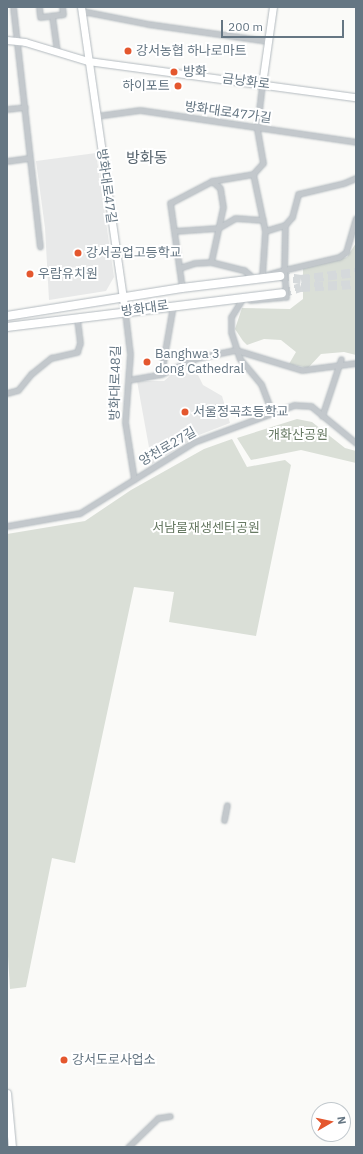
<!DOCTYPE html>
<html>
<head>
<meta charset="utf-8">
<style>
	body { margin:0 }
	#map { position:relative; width:363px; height:1154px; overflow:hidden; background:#fafaf8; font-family:"IBM Plex Sans","Noto Sans KR",sans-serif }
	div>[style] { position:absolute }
	.built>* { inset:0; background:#e8e9e9 }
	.green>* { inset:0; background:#dadfd7 }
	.highway-tunnel>* { height:9px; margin-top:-4.5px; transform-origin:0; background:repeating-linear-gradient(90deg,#d5d9db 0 9px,transparent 0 13.5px) }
	.roads { filter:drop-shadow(0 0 1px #b3babf) drop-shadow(0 0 1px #b3babf) }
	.street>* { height:5px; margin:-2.5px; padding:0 2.5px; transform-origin:2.5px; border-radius:2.5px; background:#c3c8cc }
	.secondary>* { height:7px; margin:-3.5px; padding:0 3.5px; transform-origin:3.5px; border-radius:3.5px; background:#fff }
	.primary>* { height:8px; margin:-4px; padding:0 4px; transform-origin:4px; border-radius:4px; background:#fff }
	.dots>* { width:11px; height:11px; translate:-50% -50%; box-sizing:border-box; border:2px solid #fff; border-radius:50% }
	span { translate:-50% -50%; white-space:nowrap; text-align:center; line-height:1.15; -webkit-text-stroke:4px #fff; paint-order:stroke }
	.poi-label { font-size:13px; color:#657683 }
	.left { translate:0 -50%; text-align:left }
	.right { translate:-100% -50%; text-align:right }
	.street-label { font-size:13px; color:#657683 }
	.park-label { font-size:13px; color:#687a64 }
	.quarter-label { font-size:15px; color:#57646e }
	.frame { position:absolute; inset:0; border:8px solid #657683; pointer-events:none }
	.north { position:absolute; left:311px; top:1102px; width:40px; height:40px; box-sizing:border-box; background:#fff; border:1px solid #c1c8cd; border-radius:50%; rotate:81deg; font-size:11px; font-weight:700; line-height:16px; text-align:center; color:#657683 }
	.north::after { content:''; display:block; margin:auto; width:14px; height:18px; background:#e4572e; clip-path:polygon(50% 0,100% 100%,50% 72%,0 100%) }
	.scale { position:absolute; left:221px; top:20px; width:123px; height:18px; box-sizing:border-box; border:2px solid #657683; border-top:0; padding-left:5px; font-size:12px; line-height:14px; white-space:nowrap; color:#657683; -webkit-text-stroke:3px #fff; paint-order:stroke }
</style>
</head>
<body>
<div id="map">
	<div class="built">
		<i style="clip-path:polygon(96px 153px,114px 277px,106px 291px,49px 300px,45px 228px,36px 161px)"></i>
		<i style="clip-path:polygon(176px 371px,198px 375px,203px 385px,222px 396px,230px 423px,199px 435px,152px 464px,137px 381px,164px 381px)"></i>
	</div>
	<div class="green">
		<i style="clip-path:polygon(356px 243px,356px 355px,344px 352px,321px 354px,308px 368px,289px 364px,296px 352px,281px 340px,264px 339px,247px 345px,243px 341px,235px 329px,242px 308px,290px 309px,303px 299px,303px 268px,347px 257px)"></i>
		<i style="clip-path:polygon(297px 419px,312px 422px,345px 448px,356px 451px,356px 463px,301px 450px,251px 460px,237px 438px)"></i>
		<i style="clip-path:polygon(232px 439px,247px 467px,285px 460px,291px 465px,256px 636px,169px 622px,174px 592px,134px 587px,75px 863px,52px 858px,26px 987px,10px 989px,7px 940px,7px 534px,85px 521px,131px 490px,204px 449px)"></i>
	</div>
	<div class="highway-tunnel">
		<i style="left:280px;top:276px;width:21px;rotate:8deg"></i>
		<i style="left:301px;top:279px;width:55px;rotate:-7.3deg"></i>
		<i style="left:282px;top:293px;width:20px;rotate:-18deg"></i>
		<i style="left:301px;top:287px;width:55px;rotate:-3.1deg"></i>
	</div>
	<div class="roads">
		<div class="street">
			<i style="left:13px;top:7px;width:241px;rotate:83.6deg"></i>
			<i style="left:39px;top:7px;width:10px;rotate:84deg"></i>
			<i style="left:40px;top:17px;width:23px;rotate:-7deg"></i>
			<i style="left:63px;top:14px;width:7px;rotate:-98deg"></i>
			<i style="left:82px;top:11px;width:67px;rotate:11.1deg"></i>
			<i style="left:148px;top:24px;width:121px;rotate:8.1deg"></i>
			<i style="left:52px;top:16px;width:35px;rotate:82deg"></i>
			<i style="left:7px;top:109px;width:18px;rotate:-6deg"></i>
			<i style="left:96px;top:116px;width:44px;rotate:-7.8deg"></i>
			<i style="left:140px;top:110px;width:218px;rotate:8.4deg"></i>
			<i style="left:7px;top:161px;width:22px;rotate:-8deg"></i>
			<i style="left:253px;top:174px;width:58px;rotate:78.1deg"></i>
			<i style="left:265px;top:231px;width:45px;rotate:93.8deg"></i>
			<i style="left:253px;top:174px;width:15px;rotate:-48deg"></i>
			<i style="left:263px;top:163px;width:36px;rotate:-100deg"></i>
			<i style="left:257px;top:128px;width:44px;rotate:-83.5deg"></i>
			<i style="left:285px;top:225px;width:45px;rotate:91.3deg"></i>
			<i style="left:284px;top:270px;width:57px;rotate:-13.3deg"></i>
			<i style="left:339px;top:257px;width:9px;rotate:-36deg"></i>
			<i style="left:346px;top:252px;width:35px;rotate:-74deg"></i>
			<i style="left:174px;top:231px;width:44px;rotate:-3.9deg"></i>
			<i style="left:218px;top:228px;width:20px;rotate:-30deg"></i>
			<i style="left:235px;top:218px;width:28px;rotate:4deg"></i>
			<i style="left:265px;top:231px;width:21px;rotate:-17deg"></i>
			<i style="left:285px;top:225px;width:11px;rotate:-49deg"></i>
			<i style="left:292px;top:217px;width:24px;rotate:-75deg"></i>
			<i style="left:298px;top:194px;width:47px;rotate:-13.4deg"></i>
			<i style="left:344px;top:183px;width:13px;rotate:-23deg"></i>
			<i style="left:211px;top:262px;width:56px;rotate:-77.7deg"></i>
			<i style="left:223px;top:207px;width:19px;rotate:-99deg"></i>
			<i style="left:220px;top:188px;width:11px;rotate:-139deg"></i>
			<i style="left:179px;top:268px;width:16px;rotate:-18deg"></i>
			<i style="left:194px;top:263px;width:17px;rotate:-3deg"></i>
			<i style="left:211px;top:262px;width:34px;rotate:14deg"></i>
			<i style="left:244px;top:270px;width:9px;rotate:41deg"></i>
			<i style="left:182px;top:288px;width:86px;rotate:-98deg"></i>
			<i style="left:170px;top:203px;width:47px;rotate:-27.6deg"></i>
			<i style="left:212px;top:181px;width:42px;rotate:-9.7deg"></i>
			<i style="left:250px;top:300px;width:36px;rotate:-5deg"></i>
			<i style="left:286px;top:297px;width:27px;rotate:-94deg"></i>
			<i style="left:284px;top:270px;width:16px;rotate:165deg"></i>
			<i style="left:241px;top:301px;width:19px;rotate:122deg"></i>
			<i style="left:231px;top:317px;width:15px;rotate:90deg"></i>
			<i style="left:231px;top:332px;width:28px;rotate:72deg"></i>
			<i style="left:240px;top:359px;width:33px;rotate:50deg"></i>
			<i style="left:261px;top:384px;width:30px;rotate:69deg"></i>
			<i style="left:125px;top:312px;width:42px;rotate:83.2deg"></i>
			<i style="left:130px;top:354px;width:68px;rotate:94.2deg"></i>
			<i style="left:125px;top:422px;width:58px;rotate:81deg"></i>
			<i style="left:161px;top:374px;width:39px;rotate:-24deg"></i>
			<i style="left:197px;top:358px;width:40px;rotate:-12deg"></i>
			<i style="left:236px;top:350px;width:69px;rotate:16.9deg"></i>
			<i style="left:302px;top:370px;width:54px;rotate:-7.4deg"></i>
			<i style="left:128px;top:380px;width:34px;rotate:-10deg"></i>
			<i style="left:161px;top:374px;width:70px;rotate:-80.1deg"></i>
			<i style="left:7px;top:393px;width:11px;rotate:-15deg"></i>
			<i style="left:18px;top:390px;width:21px;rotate:-51deg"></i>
			<i style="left:31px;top:374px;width:26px;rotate:-39deg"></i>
			<i style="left:51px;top:358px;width:27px;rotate:-13deg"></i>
			<i style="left:77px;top:352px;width:9px;rotate:-72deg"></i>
			<i style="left:80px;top:343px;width:24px;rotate:-97deg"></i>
			<i style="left:322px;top:416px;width:60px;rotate:-71.6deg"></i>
			<i style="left:7px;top:526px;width:74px;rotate:-10.1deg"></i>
			<i style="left:80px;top:513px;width:134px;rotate:-31.9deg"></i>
			<i style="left:194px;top:442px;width:107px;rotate:-20.3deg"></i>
			<i style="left:294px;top:405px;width:17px;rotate:3deg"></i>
			<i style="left:311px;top:406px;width:58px;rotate:39.4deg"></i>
			<i style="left:224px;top:820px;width:15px;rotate:-79deg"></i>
			<i style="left:128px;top:1147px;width:42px;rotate:-44deg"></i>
			<i style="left:158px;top:1118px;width:12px;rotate:-9deg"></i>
		</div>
		<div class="secondary">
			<i style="left:81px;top:7px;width:308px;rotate:81.8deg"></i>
			<i style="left:7px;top:40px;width:18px;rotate:6deg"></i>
			<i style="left:25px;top:42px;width:66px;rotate:16.8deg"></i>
			<i style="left:88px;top:61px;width:270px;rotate:7.7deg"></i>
			<i style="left:262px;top:84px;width:78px;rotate:-81.9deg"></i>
			<i style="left:7px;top:1093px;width:54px;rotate:84.7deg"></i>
		</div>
		<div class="primary">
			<i style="left:7px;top:316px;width:177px;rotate:-9.1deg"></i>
			<i style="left:182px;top:288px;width:99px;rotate:-7deg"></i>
			<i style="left:7px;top:327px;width:277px;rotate:-7deg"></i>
		</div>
	</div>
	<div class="dots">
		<i style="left:128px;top:51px;background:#e4572e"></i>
		<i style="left:174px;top:72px;background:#e4572e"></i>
		<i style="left:178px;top:86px;background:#e4572e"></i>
		<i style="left:78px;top:253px;background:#e4572e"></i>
		<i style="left:30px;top:274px;background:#e4572e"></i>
		<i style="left:147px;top:362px;background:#e4572e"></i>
		<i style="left:185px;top:412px;background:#e4572e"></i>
		<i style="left:64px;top:1060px;background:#e4572e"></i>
	</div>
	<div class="poi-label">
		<span class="left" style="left:136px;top:51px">강서농협 하나로마트</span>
		<span class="left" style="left:183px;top:72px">방화</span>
		<span class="right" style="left:170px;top:86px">하이포트</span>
		<span class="left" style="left:86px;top:253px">강서공업고등학교</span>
		<span class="left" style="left:38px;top:274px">우람유치원</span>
		<span class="left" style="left:155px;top:362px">Banghwa 3<br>dong Cathedral</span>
		<span class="left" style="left:193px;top:412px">서울정곡초등학교</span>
		<span class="left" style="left:72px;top:1060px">강서도로사업소</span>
	</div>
	<div class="street-label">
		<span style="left:246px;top:82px;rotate:7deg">금낭화로</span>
		<span style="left:228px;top:113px;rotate:8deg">방화대로47가길</span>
		<span style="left:106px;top:186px;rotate:82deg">방화대로47길</span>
		<span style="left:145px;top:309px;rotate:-8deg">방화대로</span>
		<span style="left:116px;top:383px;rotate:-89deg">방화대로48길</span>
		<span style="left:168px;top:447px;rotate:-30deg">양천로27길</span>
	</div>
	<div class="park-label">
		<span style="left:298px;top:435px">개화산공원</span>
		<span style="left:206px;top:528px">서남물재생센터공원</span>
	</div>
	<div class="quarter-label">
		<span style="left:147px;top:158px">방화동</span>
	</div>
	<div class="frame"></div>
	<div class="north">N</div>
	<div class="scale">200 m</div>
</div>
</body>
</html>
